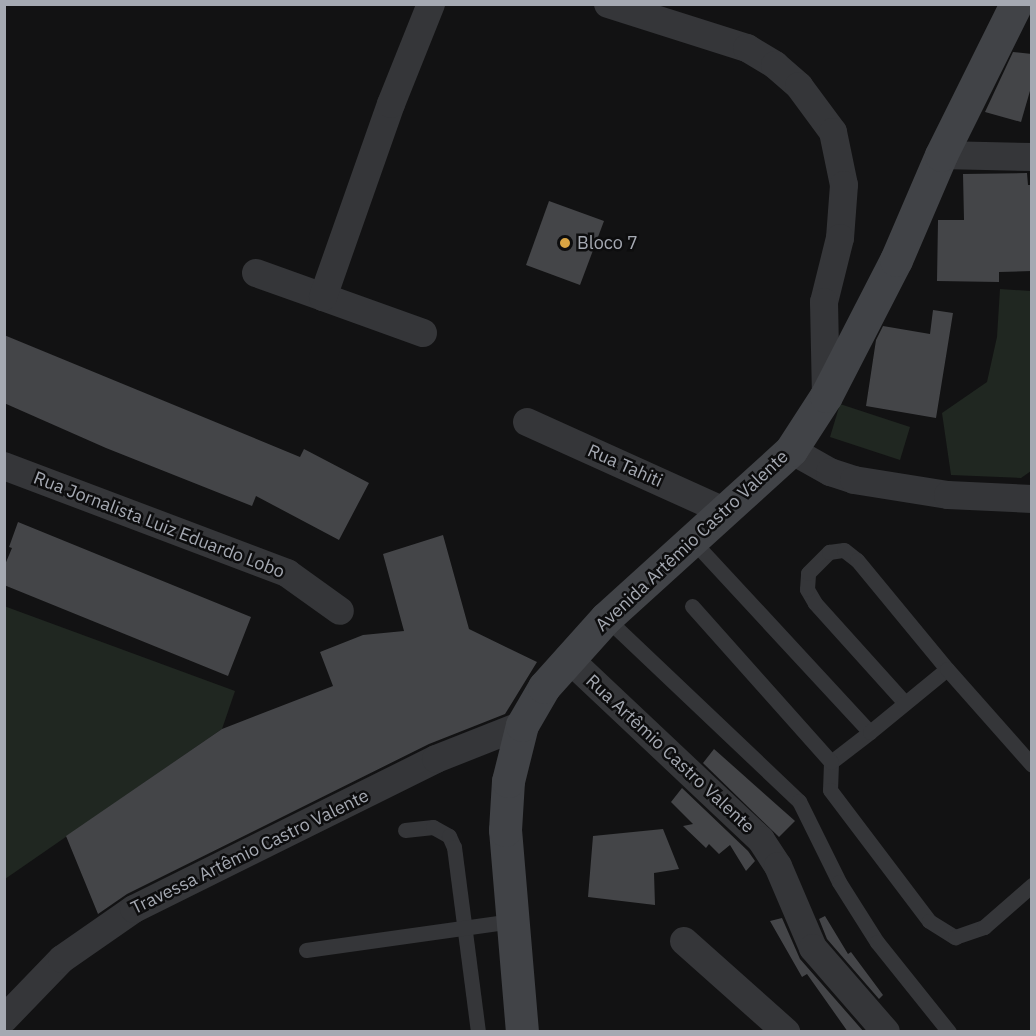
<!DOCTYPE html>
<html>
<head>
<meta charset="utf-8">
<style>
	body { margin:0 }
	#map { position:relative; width:1036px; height:1036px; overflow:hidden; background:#121213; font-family:"IBM Plex Sans",sans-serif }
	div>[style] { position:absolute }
	.green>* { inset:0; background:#202721 }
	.building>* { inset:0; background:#444548 }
	.lane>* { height:15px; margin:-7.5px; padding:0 7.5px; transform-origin:7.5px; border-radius:7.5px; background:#353639 }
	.street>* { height:28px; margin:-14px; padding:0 14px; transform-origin:14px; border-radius:14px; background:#353639 }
	.secondary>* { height:33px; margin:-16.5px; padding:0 16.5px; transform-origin:16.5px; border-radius:16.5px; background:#414347 }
	.dots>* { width:16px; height:16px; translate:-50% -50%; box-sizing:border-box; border:3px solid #0d0d0e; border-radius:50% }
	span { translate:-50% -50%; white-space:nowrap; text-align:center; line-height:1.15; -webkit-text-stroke:5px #0d0d0e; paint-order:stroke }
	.poi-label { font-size:18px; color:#a5a9b2 }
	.left { translate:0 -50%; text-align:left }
	.street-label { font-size:18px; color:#a5a9b2 }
	.frame { position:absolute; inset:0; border:6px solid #a5a9b2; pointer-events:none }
</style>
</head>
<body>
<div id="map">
	<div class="green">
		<i style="clip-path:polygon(1000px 289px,1031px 291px,1031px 471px,1021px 478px,951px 475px,942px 413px,987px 382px,997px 337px)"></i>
		<i style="clip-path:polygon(840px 404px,910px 427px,900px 460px,830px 437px)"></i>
		<i style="clip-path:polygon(4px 606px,235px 691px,222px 729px,5px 879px)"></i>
	</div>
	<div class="building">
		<i style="clip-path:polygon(1013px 52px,1032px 54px,1032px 84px,1021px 122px,985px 112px)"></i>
		<i style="clip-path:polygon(1027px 173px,1028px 185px,1032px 185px,1032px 271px,999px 272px,999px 282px,937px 281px,938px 220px,964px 220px,963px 174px)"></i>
		<i style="clip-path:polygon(549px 201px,604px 221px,580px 285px,526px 265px)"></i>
		<i style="clip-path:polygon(933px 310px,953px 313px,936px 418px,866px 406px,876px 340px,883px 326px,930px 334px)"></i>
		<i style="clip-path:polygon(4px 335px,300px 457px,304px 449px,369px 483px,339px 540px,256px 496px,252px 506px,106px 448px,4px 403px)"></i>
		<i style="clip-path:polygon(18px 522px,251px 617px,228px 676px,4px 585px,4px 567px,12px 548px,9px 547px)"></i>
		<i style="clip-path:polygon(443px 535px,469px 629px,537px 662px,505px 714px,429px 744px,127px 894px,98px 914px,66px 836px,222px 729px,333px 686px,320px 652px,363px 635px,404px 631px,383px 554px)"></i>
		<i style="clip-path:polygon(714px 749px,795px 821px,779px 837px,703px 763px)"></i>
		<i style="clip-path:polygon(682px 788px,748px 851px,755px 861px,746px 871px,730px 845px,719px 854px,709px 844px,706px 848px,683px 826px,693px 824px,671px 802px)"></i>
		<i style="clip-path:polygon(663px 829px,679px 869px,654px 873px,655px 905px,588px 897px,593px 836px)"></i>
		<i style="clip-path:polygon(825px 916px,848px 954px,851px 952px,883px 995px,879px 999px,827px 939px,819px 919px)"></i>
		<i style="clip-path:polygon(782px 918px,800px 959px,864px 1032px,848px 1032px,807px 974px,802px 977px,770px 921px)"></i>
	</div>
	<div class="lane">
		<i style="left:691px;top:539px;width:263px;rotate:47.2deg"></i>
		<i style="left:870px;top:732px;width:49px;rotate:142.4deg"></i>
		<i style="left:831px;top:762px;width:28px;rotate:92deg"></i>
		<i style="left:830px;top:790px;width:164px;rotate:52.9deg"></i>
		<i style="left:929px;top:921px;width:31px;rotate:32deg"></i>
		<i style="left:955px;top:937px;width:31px;rotate:-19deg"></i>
		<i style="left:984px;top:927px;width:64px;rotate:-41.2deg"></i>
		<i style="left:692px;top:606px;width:209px;rotate:48.3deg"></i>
		<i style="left:606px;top:618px;width:266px;rotate:43.5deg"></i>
		<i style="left:799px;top:801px;width:90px;rotate:63.7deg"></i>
		<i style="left:839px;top:882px;width:71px;rotate:57.7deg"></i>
		<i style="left:877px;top:942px;width:115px;rotate:51.3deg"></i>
		<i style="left:905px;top:703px;width:135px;rotate:-132deg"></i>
		<i style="left:815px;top:603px;width:16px;rotate:-120deg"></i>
		<i style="left:807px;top:589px;width:16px;rotate:-86deg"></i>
		<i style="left:808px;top:573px;width:30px;rotate:-45deg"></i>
		<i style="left:829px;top:552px;width:15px;rotate:-8deg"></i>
		<i style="left:844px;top:550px;width:16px;rotate:38deg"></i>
		<i style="left:857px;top:560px;width:141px;rotate:50.5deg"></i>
		<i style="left:870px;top:732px;width:99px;rotate:-39.3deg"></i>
		<i style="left:947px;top:669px;width:128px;rotate:48.5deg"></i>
		<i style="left:405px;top:830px;width:28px;rotate:-6deg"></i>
		<i style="left:433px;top:827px;width:18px;rotate:29deg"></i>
		<i style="left:449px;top:836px;width:12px;rotate:66deg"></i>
		<i style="left:454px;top:847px;width:187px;rotate:82.6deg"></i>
		<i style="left:306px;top:950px;width:209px;rotate:-8deg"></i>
	</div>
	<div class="street">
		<i style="left:608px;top:4px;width:146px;rotate:17.6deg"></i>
		<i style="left:747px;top:48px;width:33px;rotate:31deg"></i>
		<i style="left:775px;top:65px;width:32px;rotate:41deg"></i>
		<i style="left:799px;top:86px;width:57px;rotate:53.5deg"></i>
		<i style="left:833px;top:132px;width:54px;rotate:78.3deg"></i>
		<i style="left:844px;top:185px;width:53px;rotate:94.3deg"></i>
		<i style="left:840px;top:238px;width:66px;rotate:104deg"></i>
		<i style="left:824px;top:302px;width:94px;rotate:88.8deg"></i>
		<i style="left:941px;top:155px;width:91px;rotate:1.3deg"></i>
		<i style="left:256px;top:273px;width:71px;rotate:19.7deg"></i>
		<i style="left:423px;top:333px;width:106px;rotate:-160.2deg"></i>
		<i style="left:323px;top:297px;width:205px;rotate:-70.6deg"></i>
		<i style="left:391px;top:104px;width:108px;rotate:-68.2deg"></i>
		<i style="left:527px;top:422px;width:216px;rotate:24.3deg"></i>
		<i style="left:791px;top:450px;width:45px;rotate:29.4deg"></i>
		<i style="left:830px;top:472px;width:25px;rotate:18deg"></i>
		<i style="left:854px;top:480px;width:95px;rotate:9.1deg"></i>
		<i style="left:948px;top:495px;width:84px;rotate:2.7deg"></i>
		<i style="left:4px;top:466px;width:303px;rotate:20.7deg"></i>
		<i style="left:287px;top:573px;width:65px;rotate:35.6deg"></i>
		<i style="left:568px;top:658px;width:265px;rotate:43.3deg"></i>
		<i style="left:761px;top:840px;width:31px;rotate:57deg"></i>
		<i style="left:778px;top:866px;width:89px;rotate:66.9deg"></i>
		<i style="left:813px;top:948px;width:111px;rotate:49deg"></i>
		<i style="left:684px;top:941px;width:137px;rotate:41.7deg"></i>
		<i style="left:4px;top:1019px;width:83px;rotate:-46deg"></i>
		<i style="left:62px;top:959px;width:88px;rotate:-34.8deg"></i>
		<i style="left:134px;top:909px;width:337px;rotate:-26.4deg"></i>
		<i style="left:436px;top:759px;width:92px;rotate:-21.6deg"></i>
	</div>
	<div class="secondary">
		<i style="left:522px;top:1032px;width:203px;rotate:-94.8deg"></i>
		<i style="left:505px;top:830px;width:49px;rotate:-86.5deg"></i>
		<i style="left:508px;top:781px;width:58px;rotate:-76deg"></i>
		<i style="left:522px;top:725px;width:44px;rotate:-59.9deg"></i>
		<i style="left:544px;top:687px;width:93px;rotate:-48.1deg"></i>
		<i style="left:606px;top:618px;width:250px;rotate:-42.2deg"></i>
		<i style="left:791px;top:450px;width:64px;rotate:-57.1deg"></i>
		<i style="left:826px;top:396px;width:153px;rotate:-62.8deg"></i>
		<i style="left:896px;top:260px;width:114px;rotate:-66.8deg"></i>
		<i style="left:941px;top:155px;width:169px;rotate:-63.6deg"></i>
	</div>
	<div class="dots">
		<i style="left:565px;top:243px;background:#d9a443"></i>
	</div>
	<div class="poi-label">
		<span class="left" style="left:577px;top:243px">Bloco 7</span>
	</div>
	<div class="street-label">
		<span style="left:625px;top:466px;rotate:24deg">Rua Tahiti</span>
		<span style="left:159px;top:525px;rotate:21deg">Rua Jornalista Luiz Eduardo Lobo</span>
		<span style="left:692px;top:541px;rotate:-43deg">Avenida Artêmio Castro Valente</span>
		<span style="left:670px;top:754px;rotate:43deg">Rua Artêmio Castro Valente</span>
		<span style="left:250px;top:852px;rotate:-26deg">Travessa Artêmio Castro Valente</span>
	</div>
	<div class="frame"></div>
</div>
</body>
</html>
